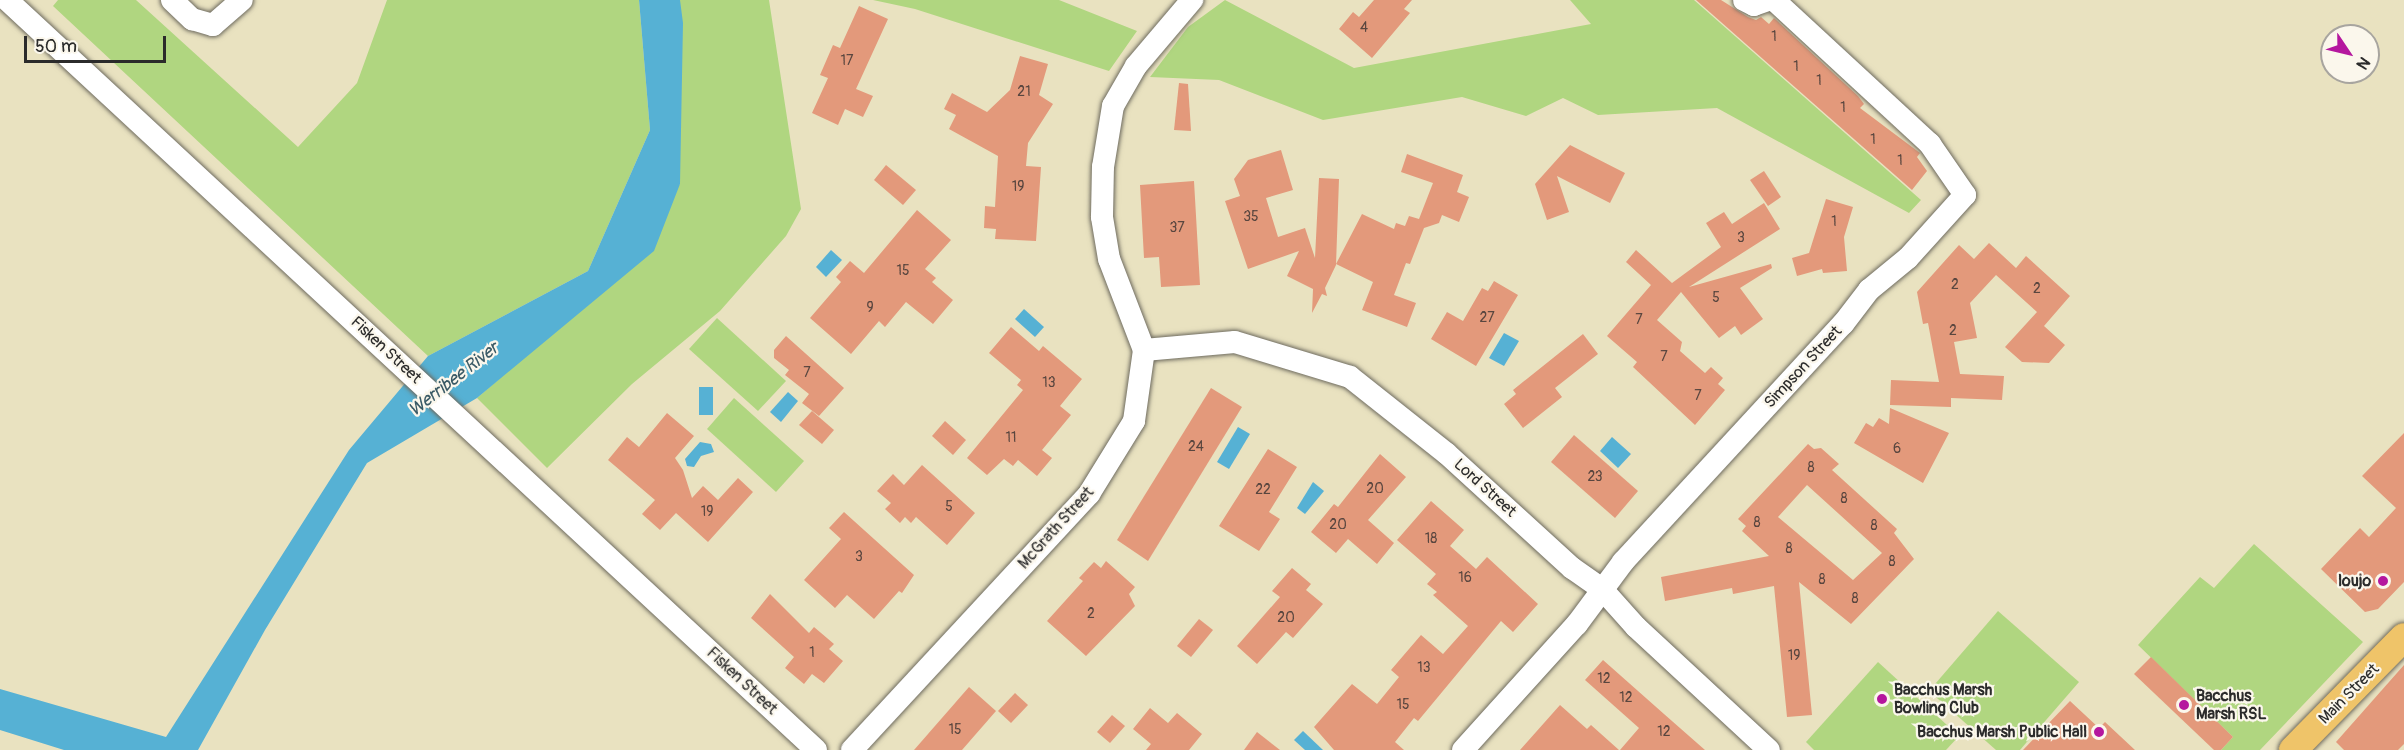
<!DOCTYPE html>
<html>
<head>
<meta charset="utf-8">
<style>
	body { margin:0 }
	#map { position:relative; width:2404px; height:750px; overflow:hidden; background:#e9e2c0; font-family:Pangolin,sans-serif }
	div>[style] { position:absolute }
	.green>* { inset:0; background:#b0d680 }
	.water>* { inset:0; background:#56b1d4 }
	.building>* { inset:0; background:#e3997b }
	.roads { filter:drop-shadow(0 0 2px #6e6b5f) drop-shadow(0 0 2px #6e6b5f) }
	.minor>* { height:22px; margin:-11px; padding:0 11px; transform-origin:11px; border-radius:11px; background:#fff }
	.major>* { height:28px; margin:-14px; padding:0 14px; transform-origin:14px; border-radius:14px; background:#efc469 }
	.dots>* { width:16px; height:16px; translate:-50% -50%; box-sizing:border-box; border:3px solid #fbf7ec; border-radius:50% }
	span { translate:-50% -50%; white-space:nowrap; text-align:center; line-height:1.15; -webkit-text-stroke:4.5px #fbf7ec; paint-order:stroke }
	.number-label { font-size:14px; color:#59463f }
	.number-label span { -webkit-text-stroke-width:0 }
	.street-label { font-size:16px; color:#2b2b2b }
	.poi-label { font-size:16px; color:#2b2b2b; font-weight:700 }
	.right { translate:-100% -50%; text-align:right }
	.left { translate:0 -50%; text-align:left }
	.water-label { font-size:18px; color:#3a5a66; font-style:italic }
	.north { position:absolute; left:2320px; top:24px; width:60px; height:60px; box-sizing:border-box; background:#fbf7ec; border:2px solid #a8a59f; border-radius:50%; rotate:125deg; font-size:16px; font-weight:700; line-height:24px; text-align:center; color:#2b2b2b }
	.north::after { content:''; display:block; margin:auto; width:21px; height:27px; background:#b5179e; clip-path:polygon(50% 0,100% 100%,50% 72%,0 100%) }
	.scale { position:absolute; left:24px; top:36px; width:142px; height:27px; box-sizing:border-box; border:3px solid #2b2b2b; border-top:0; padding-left:8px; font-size:18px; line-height:21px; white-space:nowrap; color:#2b2b2b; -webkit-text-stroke:4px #fbf7ec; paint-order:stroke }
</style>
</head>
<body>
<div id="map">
	<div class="green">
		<i style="clip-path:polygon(58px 0,136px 0,298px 147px,357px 83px,387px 0,639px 0,650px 130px,588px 271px,428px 356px,53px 6px)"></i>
		<i style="clip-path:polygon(680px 0,769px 0,801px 209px,786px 236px,720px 311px,632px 384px,547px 468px,477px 398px,506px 373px,680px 184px)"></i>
		<i style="clip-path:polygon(873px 0,1059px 0,1137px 31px,1109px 71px,915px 9px)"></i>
		<i style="clip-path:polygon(1225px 0,1354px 68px,1591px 24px,1570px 0,1694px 0,1921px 200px,1909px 213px,1717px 108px,1598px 115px,1563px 98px,1526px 116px,1462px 97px,1323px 120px,1219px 80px,1150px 77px,1188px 27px)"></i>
		<i style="clip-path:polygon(717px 318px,786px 381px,758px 411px,689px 349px)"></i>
		<i style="clip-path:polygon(734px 398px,804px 461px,776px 492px,707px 429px)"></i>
		<i style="clip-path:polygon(2254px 544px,2363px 642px,2260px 750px,2221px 750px,2233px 737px,2138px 645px,2200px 577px,2214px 588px)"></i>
		<i style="clip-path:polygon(1998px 611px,2079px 682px,2020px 750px,1996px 750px,1929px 691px)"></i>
		<i style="clip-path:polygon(1878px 662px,1959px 736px,1946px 750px,1814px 750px,1806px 742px)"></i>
	</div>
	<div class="water">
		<i style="clip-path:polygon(639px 0,680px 0,683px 23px,680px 184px,654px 251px,477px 398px,367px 463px,265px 630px,198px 750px,64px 750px,0 730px,0 689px,166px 737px,349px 450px,428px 356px,588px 271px,650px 130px)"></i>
		<i style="clip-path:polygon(831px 250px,842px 260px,826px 277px,816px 267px)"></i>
		<i style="clip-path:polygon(1024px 309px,1044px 327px,1035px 337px,1015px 319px)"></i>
		<i style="clip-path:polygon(1504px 333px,1519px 341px,1504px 366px,1489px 358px)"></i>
		<i style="clip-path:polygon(699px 387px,713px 387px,713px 415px,699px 415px)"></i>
		<i style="clip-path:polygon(788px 392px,798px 401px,781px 422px,770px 412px)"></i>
		<i style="clip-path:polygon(1238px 427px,1250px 434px,1229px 469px,1217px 462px)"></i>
		<i style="clip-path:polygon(1612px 437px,1631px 454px,1618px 468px,1600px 451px)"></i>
		<i style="clip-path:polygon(700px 442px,711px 444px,714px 452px,701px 456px,694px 467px,687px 466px,685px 459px)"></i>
		<i style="clip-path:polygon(1313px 482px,1324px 491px,1305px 514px,1297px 508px)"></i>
		<i style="clip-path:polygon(1303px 731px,1323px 750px,1305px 750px,1294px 740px)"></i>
	</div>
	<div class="building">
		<i style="clip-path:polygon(1374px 0,1412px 0,1404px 9px,1410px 13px,1372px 58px,1339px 29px,1353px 12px,1359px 17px)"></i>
		<i style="clip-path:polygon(1696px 0,1721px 0,1748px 17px,1756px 20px,1761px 17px,1769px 24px,1774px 18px,1858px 96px,1864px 104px,1860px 108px,1920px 153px,1917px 157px,1927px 171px,1912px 190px)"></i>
		<i style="clip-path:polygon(859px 6px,888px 19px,856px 89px,873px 96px,863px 117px,845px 109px,838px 125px,812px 113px,828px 78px,820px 75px,833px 45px,840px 48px)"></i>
		<i style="clip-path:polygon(1020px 56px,1048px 64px,1039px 95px,1053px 104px,1028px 143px,1026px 166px,1041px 167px,1036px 241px,995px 239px,996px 229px,984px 228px,985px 206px,995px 207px,998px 156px,949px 129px,956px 115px,944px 109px,952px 93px,987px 112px,1010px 90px)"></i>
		<i style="clip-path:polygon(1179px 83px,1188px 84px,1191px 131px,1174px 130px)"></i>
		<i style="clip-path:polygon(1570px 145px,1625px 173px,1610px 203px,1557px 176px,1569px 212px,1547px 220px,1535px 184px)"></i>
		<i style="clip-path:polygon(1281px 150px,1293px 190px,1266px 198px,1278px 237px,1305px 228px,1315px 258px,1319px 178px,1339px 179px,1336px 265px,1325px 288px,1327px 296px,1322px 294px,1312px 313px,1313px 289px,1287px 276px,1299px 251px,1248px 269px,1225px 201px,1240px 196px,1234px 179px,1248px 160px)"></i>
		<i style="clip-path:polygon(1407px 154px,1463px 175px,1457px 192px,1469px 197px,1459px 222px,1442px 215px,1439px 223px,1424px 228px,1410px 264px,1406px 263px,1394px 295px,1416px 303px,1407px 327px,1362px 310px,1373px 282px,1336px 264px,1362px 214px,1394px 229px,1396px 223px,1405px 226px,1409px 216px,1419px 219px,1433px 183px,1401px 172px)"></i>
		<i style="clip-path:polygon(886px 165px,916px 190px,903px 205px,874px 180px)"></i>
		<i style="clip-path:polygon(1764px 171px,1781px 197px,1768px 206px,1750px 180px)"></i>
		<i style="clip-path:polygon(1194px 181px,1200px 285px,1161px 287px,1159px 257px,1144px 258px,1140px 185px)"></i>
		<i style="clip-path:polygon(1826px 199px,1853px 207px,1844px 237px,1847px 271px,1823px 273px,1822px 269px,1797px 276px,1792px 258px,1809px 253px)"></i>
		<i style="clip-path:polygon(1764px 203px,1780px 229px,1689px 287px,1771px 264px,1772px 268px,1740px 288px,1763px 319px,1741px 335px,1735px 326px,1719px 338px,1681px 292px,1657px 320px,1682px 342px,1680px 351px,1705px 373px,1711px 367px,1723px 378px,1718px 384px,1725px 390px,1695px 425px,1633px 367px,1637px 362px,1607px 336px,1651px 285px,1626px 262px,1636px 250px,1672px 283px,1721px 247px,1706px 223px,1724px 212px,1732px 224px)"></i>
		<i style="clip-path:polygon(917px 210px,951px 240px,925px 269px,936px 278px,932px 282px,953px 300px,933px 324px,906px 302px,885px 327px,879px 321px,851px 354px,810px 318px,841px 282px,836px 277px,850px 261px,864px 273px)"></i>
		<i style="clip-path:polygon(1989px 243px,2016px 268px,2026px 256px,2070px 296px,2044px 326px,2065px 345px,2049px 363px,2022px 362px,2005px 347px,2037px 312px,1996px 275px,1970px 303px,1977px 338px,1954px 342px,1960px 374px,2004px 376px,2002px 400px,1951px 398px,1951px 407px,1890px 405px,1891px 380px,1939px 382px,1928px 323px,1923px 324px,1917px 292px,1959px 245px,1974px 259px)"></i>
		<i style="clip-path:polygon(1494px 281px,1518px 295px,1476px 366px,1431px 339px,1447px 312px,1463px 321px,1482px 288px,1488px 291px)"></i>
		<i style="clip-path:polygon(1011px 327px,1039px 351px,1043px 346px,1082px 379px,1060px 406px,1071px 415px,1042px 450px,1052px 458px,1037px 476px,1018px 460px,1013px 466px,1004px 459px,987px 475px,967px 458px,1023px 390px,1017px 385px,1021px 380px,989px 353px)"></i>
		<i style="clip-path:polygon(1583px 334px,1598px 354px,1555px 388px,1562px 397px,1523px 428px,1504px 404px,1516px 394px,1513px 390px)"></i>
		<i style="clip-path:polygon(786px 336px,844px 388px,819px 416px,802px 403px,809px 394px,785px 375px,789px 370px,774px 358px,774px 350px)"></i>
		<i style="clip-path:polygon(1211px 388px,1242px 407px,1148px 561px,1117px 540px)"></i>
		<i style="clip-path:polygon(1890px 408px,1949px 433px,1923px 483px,1854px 443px,1866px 423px,1873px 427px,1879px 418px,1889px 424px)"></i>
		<i style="clip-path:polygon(812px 411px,834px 430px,822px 444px,799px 425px)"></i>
		<i style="clip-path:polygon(667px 413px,694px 436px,675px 458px,683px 470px,692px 498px,703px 486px,718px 500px,738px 478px,753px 492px,708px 542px,676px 513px,660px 530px,642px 514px,655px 500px,608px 460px,627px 437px,639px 447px)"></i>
		<i style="clip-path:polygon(945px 421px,966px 440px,953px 455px,932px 436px)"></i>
		<i style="clip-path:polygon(2404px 433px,2404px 582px,2378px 609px,2365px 612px,2321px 569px,2360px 528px,2369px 537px,2396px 508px,2362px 476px)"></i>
		<i style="clip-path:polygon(1574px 435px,1638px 491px,1615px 518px,1551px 462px)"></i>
		<i style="clip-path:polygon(evenodd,1808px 444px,1814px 449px,1821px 448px,1839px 464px,1832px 470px,1897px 529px,1894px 533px,1914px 559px,1851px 624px,1799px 582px,1812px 715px,1787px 717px,1774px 586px,1733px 594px,1732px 588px,1665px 601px,1661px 577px,1769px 556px,1742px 531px,1746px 526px,1738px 519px,1808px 444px,1807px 485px,1882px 553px,1853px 580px,1778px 517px,1807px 485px)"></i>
		<i style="clip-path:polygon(1268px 449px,1297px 467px,1269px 512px,1280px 519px,1259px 551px,1219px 526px)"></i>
		<i style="clip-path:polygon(1380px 454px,1406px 477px,1368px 520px,1394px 543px,1377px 564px,1348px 539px,1336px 553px,1311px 532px,1334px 504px,1338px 507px)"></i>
		<i style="clip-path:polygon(922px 465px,975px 513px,947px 545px,916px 517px,911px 523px,905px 517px,900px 523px,885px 509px,891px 503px,877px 491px,893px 474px,904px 485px)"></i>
		<i style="clip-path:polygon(1431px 501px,1464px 530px,1450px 546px,1476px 569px,1487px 557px,1538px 604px,1513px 632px,1501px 621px,1418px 721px,1414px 718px,1395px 742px,1404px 750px,1334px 750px,1314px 727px,1352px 684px,1377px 704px,1399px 677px,1391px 670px,1421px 635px,1443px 654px,1468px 626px,1433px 595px,1437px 592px,1427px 584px,1436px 574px,1397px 540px)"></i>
		<i style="clip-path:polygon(844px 512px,914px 575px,902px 593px,899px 591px,874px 619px,847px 595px,835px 608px,804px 580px,841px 539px,829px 528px)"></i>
		<i style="clip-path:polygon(1106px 561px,1135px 587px,1129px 594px,1135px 606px,1086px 656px,1047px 621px,1083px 581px,1079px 578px,1094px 562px,1101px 568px)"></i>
		<i style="clip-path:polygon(1292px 568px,1311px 584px,1306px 590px,1323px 604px,1293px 638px,1286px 632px,1257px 664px,1237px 646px,1280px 597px,1272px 591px)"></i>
		<i style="clip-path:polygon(770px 594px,809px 633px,814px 627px,834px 644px,829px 649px,843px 661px,824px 683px,812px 674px,804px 684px,785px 668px,794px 657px,751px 618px)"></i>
		<i style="clip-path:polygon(1199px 619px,1213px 630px,1191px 657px,1177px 646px)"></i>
		<i style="clip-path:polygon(2151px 657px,2233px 737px,2221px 750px,2214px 750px,2134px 674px)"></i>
		<i style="clip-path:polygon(1603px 660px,1664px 714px,1705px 750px,1620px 750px,1639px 728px,1585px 680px)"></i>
		<i style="clip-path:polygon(2404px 665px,2404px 744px,2398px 750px,2344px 750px,2336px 742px)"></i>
		<i style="clip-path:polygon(969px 687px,996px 711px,962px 750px,914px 750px)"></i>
		<i style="clip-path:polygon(1015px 693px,1028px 705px,1011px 723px,998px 711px)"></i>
		<i style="clip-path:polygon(2070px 701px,2099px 728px,2105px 722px,2135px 750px,2023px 750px)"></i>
		<i style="clip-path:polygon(1560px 705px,1587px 729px,1591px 725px,1619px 750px,1520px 750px)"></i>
		<i style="clip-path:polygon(1150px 708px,1168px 723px,1177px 713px,1202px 734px,1189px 750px,1146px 750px,1151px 744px,1133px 729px)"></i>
		<i style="clip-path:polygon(1112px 715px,1125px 726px,1110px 743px,1097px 732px)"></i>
		<i style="clip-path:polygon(1257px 732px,1280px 750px,1244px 750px)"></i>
	</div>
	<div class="roads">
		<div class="minor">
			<i style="left:7px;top:0;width:1103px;rotate:42.83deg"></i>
			<i style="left:172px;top:0;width:28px;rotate:44deg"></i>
			<i style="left:192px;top:19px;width:22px;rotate:16deg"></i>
			<i style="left:213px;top:25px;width:38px;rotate:-41deg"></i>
			<i style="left:1744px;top:0;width:11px;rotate:27deg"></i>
			<i style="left:1754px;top:5px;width:15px;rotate:-20deg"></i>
			<i style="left:1144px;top:350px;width:91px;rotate:-5deg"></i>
			<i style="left:1235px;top:342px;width:120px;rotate:16.9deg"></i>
			<i style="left:1350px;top:377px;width:122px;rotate:38.4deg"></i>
			<i style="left:1446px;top:453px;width:171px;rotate:42.4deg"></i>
			<i style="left:1572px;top:568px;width:37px;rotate:35deg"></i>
			<i style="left:1602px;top:589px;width:51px;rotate:48.2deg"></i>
			<i style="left:1636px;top:627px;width:181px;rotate:42.8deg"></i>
			<i style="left:852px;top:750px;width:349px;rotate:-47.2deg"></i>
			<i style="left:1089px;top:494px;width:86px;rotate:-58.3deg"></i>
			<i style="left:1134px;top:421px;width:72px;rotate:-82deg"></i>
			<i style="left:1144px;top:350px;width:97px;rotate:-111deg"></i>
			<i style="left:1109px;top:259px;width:43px;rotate:-99.5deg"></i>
			<i style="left:1102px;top:217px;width:50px;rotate:-88.9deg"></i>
			<i style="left:1103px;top:167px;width:62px;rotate:-80.7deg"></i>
			<i style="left:1113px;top:106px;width:46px;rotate:-60.1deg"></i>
			<i style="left:1136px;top:66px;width:87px;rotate:-49.7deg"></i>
			<i style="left:1463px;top:750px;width:170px;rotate:-47.9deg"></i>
			<i style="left:1577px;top:624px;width:77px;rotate:-53.4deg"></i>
			<i style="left:1623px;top:562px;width:324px;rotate:-47.3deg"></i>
			<i style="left:1843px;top:324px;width:43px;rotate:-52.6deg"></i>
			<i style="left:1869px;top:290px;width:50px;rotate:-39.4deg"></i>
			<i style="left:1908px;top:258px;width:85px;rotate:-47.9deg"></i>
			<i style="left:1965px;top:195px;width:62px;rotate:-124.5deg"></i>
			<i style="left:1930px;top:144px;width:212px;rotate:-137.3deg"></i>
		</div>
		<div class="major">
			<i style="left:2293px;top:750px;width:158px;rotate:-45.5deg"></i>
		</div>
	</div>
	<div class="dots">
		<i style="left:2383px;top:581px;background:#b5179e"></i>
		<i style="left:1882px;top:699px;background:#b5179e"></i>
		<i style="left:2184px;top:705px;background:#b5179e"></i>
		<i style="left:2099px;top:732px;background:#b5179e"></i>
	</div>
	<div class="number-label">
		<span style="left:1364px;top:28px">4</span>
		<span style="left:1774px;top:37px">1</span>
		<span style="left:847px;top:61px">17</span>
		<span style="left:1796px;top:67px">1</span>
		<span style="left:1819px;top:81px">1</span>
		<span style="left:1024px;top:92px">21</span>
		<span style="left:1843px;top:108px">1</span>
		<span style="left:1873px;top:140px">1</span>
		<span style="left:1900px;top:161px">1</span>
		<span style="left:1018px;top:187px">19</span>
		<span style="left:1251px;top:217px">35</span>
		<span style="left:1834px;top:222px">1</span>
		<span style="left:1177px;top:228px">37</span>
		<span style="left:1741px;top:238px">3</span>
		<span style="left:903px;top:271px">15</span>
		<span style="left:1955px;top:285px">2</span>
		<span style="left:2037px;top:289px">2</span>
		<span style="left:1716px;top:298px">5</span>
		<span style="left:870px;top:308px">9</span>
		<span style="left:1487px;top:318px">27</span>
		<span style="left:1639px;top:320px">7</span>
		<span style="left:1953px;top:331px">2</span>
		<span style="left:1664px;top:357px">7</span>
		<span style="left:807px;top:373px">7</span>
		<span style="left:1049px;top:383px">13</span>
		<span style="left:1698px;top:396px">7</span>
		<span style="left:1011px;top:438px">11</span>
		<span style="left:1196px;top:447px">24</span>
		<span style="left:1897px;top:449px">6</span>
		<span style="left:1811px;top:468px">8</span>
		<span style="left:1595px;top:477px">23</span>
		<span style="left:1375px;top:489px">20</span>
		<span style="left:1263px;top:490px">22</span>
		<span style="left:1844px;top:499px">8</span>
		<span style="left:949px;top:507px">5</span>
		<span style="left:707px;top:512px">19</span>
		<span style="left:1757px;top:523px">8</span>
		<span style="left:1338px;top:525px">20</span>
		<span style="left:1874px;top:526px">8</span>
		<span style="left:1431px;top:539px">18</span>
		<span style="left:1789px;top:549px">8</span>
		<span style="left:859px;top:557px">3</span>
		<span style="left:1892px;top:562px">8</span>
		<span style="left:1465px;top:578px">16</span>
		<span style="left:1822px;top:580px">8</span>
		<span style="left:1855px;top:599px">8</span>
		<span style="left:1091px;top:614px">2</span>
		<span style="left:1286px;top:618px">20</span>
		<span style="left:812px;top:653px">1</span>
		<span style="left:1794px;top:656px">19</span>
		<span style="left:1424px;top:668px">13</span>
		<span style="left:1604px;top:679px">12</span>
		<span style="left:1626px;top:698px">12</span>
		<span style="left:1403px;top:705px">15</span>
		<span style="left:955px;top:730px">15</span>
		<span style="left:1664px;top:732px">12</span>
	</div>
	<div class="street-label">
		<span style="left:386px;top:350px;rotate:43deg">Fisken Street</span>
		<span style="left:1803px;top:367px;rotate:-47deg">Simpson Street</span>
		<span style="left:1485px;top:488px;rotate:42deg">Lord Street</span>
		<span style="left:1056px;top:528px;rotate:-48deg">McGrath Street</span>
		<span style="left:742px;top:681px;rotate:43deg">Fisken Street</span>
		<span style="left:2349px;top:694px;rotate:-45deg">Main Street</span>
	</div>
	<div class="poi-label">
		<span class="right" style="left:2371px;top:581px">loujo</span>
		<span class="left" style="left:1894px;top:699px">Bacchus Marsh<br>Bowling Club</span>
		<span class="left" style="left:2196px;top:705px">Bacchus<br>Marsh RSL</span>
		<span class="right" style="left:2087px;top:732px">Bacchus Marsh Public Hall</span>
	</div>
	<div class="water-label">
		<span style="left:454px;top:380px;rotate:-38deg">Werribee River</span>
	</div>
	<div class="north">N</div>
	<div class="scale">50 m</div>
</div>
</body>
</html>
